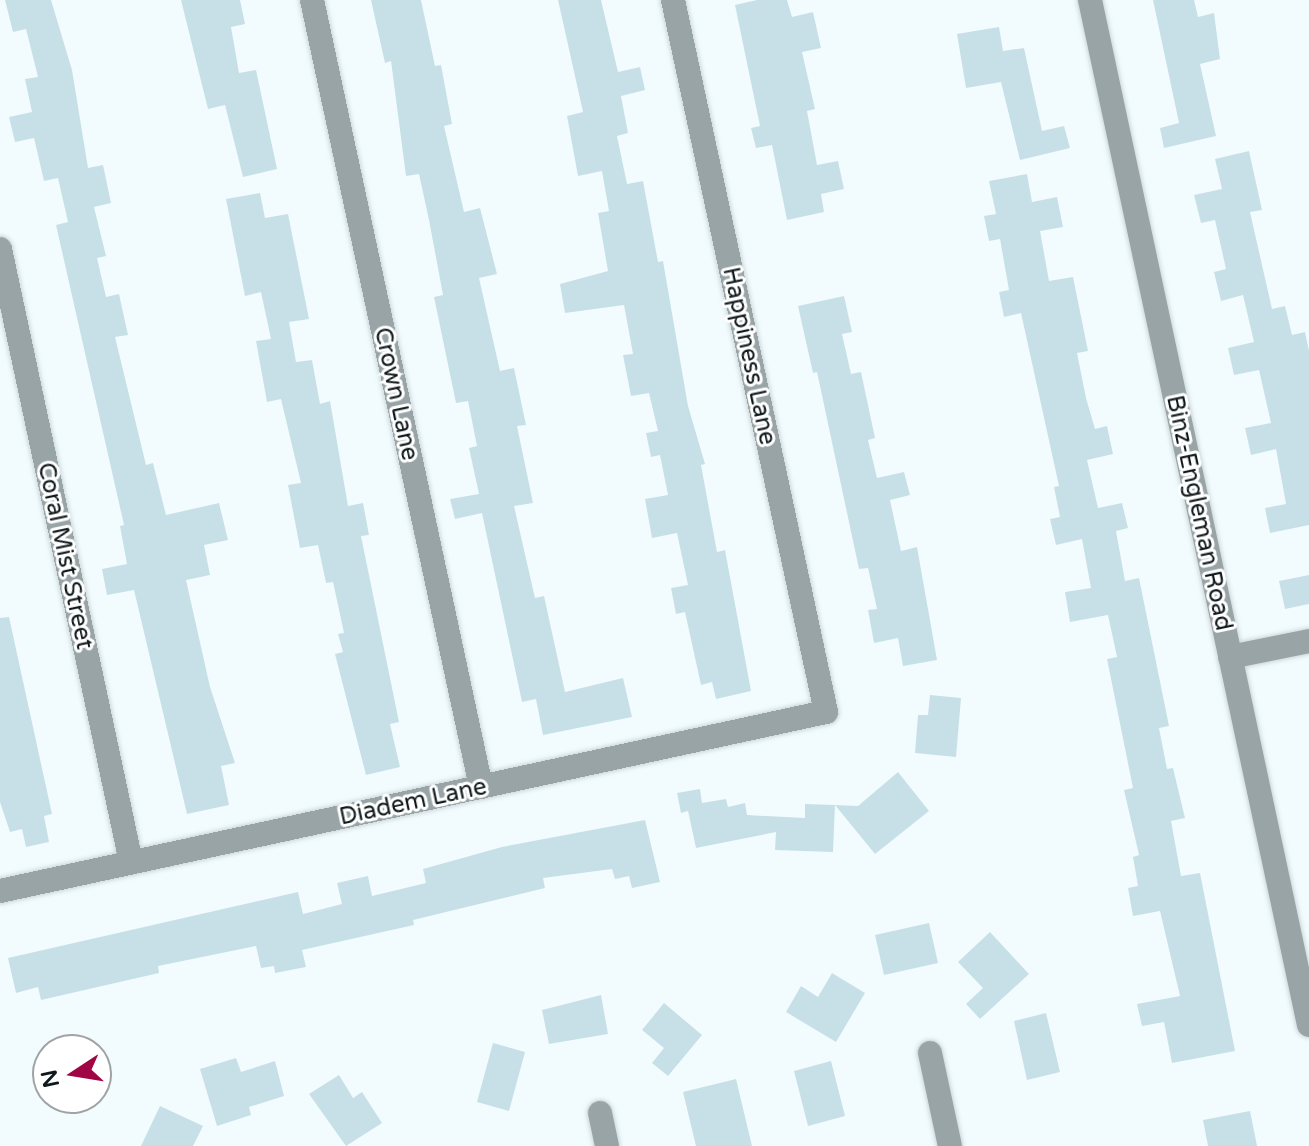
<!DOCTYPE html>
<html>
<head>
<meta charset="utf-8">
<style>
	body { margin:0 }
	#map { position:relative; width:1309px; height:1146px; overflow:hidden; background:#f2fcff; font-family:"Varela Round",sans-serif }
	div>[style] { position:absolute }
	.building>* { inset:0; background:#c7e0e7 }
	.roads { filter:drop-shadow(0 0 2px #ced8db) drop-shadow(0 0 2px #ced8db) }
	.minor>* { height:24px; margin:-12px; padding:0 12px; transform-origin:12px; border-radius:12px; background:#99a4a7 }
	span { translate:-50% -50%; white-space:nowrap; text-align:center; line-height:1.15; -webkit-text-stroke:6px #fff; paint-order:stroke }
	.street-label { font-size:24px; color:#0f181b }
	.north { position:absolute; left:32px; top:1034px; width:80px; height:80px; box-sizing:border-box; background:#fff; border:2px solid #9fa3a4; border-radius:50%; rotate:258deg; font-size:22px; font-weight:700; line-height:32px; text-align:center; color:#0f181b }
	.north::after { content:''; display:block; margin:auto; width:28px; height:36px; background:#a10644; clip-path:polygon(50% 0,100% 100%,50% 72%,0 100%) }
</style>
</head>
<body>
<div id="map">
	<div class="building">
		<i style="clip-path:polygon(5px 0,51px 0,72px 70px,88px 168px,103px 165px,111px 203px,94px 207px,106px 256px,97px 258px,106px 297px,119px 294px,128px 335px,115px 337px,146px 465px,153px 463px,166px 515px,219px 503px,228px 540px,204px 545px,210px 575px,186px 580px,210px 687px,235px 763px,221px 766px,229px 805px,187px 814px,134px 590px,107px 595px,102px 569px,127px 564px,120px 526px,124px 525px,56px 225px,68px 222px,58px 178px,44px 181px,34px 138px,15px 142px,9px 117px,32px 112px,25px 79px,38px 77px,26px 29px,13px 32px)"></i>
		<i style="clip-path:polygon(181px 0,240px 0,245px 24px,231px 27px,239px 73px,256px 70px,277px 169px,243px 177px,225px 105px,208px 109px)"></i>
		<i style="clip-path:polygon(371px 0,421px 0,435px 66px,441px 65px,452px 124px,444px 126px,464px 212px,480px 208px,497px 274px,479px 278px,500px 371px,514px 368px,526px 425px,517px 426px,533px 503px,514px 506px,535px 598px,544px 596px,565px 692px,623px 678px,632px 717px,543px 735px,536px 699px,522px 702px,482px 513px,455px 519px,450px 499px,479px 494px,469px 448px,477px 446px,468px 401px,456px 403px,434px 297px,443px 295px,429px 220px,419px 174px,406px 176px,391px 61px,385px 63px)"></i>
		<i style="clip-path:polygon(558px 0,601px 0,618px 72px,640px 67px,645px 90px,621px 96px,628px 133px,617px 136px,627px 184px,643px 181px,658px 262px,663px 261px,688px 406px,705px 464px,701px 465px,717px 552px,725px 550px,751px 691px,716px 699px,712px 682px,701px 685px,685px 612px,676px 614px,671px 588px,688px 585px,677px 533px,652px 538px,645px 499px,668px 495px,660px 455px,651px 457px,646px 433px,658px 431px,649px 393px,631px 396px,623px 355px,633px 354px,624px 305px,565px 313px,560px 284px,608px 271px,598px 213px,609px 211px,602px 171px,578px 176px,567px 116px,583px 112px)"></i>
		<i style="clip-path:polygon(757px 0,787px 0,792px 17px,813px 12px,821px 48px,802px 52px,815px 109px,807px 111px,817px 165px,838px 161px,844px 189px,821px 194px,824px 212px,787px 220px,772px 145px,756px 148px,751px 128px,760px 126px,735px 5px)"></i>
		<i style="clip-path:polygon(1153px 0,1194px 0,1198px 17px,1214px 13px,1220px 59px,1200px 64px,1216px 136px,1164px 148px,1160px 128px,1179px 123px)"></i>
		<i style="clip-path:polygon(999px 27px,1003px 51px,1024px 48px,1042px 131px,1064px 126px,1070px 148px,1020px 160px,1001px 82px,966px 88px,957px 34px)"></i>
		<i style="clip-path:polygon(1249px 151px,1262px 210px,1250px 212px,1272px 309px,1285px 306px,1292px 335px,1305px 332px,1309px 351px,1309px 525px,1270px 533px,1265px 508px,1286px 504px,1276px 449px,1251px 455px,1245px 428px,1271px 423px,1259px 370px,1234px 375px,1228px 348px,1254px 342px,1243px 295px,1221px 301px,1214px 272px,1226px 269px,1215px 220px,1201px 223px,1194px 195px,1222px 189px,1215px 159px)"></i>
		<i style="clip-path:polygon(1027px 174px,1032px 202px,1057px 197px,1063px 227px,1040px 231px,1049px 281px,1073px 277px,1088px 351px,1077px 353px,1086px 398px,1095px 429px,1107px 426px,1113px 454px,1087px 460px,1098px 508px,1122px 503px,1128px 528px,1116px 531px,1125px 581px,1139px 578px,1169px 726px,1159px 728px,1167px 769px,1173px 768px,1185px 818px,1171px 821px,1181px 876px,1200px 873px,1235px 1051px,1172px 1063px,1164px 1022px,1142px 1026px,1137px 1004px,1180px 996px,1160px 911px,1133px 916px,1128px 888px,1138px 886px,1133px 857px,1139px 855px,1124px 790px,1133px 788px,1107px 659px,1117px 657px,1108px 615px,1070px 622px,1065px 592px,1091px 588px,1082px 539px,1056px 545px,1050px 519px,1060px 517px,1054px 487px,1059px 486px,1021px 313px,1004px 317px,999px 292px,1009px 290px,1000px 239px,989px 241px,984px 216px,996px 214px,989px 181px)"></i>
		<i style="clip-path:polygon(260px 193px,265px 218px,288px 214px,309px 319px,289px 322px,296px 362px,312px 360px,320px 404px,330px 401px,348px 506px,363px 503px,369px 535px,361px 536px,399px 722px,390px 724px,400px 767px,366px 775px,335px 654px,343px 652px,338px 634px,344px 633px,333px 582px,326px 583px,318px 545px,300px 548px,288px 485px,301px 483px,281px 399px,267px 402px,256px 341px,271px 339px,261px 292px,245px 296px,226px 199px)"></i>
		<i style="clip-path:polygon(844px 296px,852px 332px,842px 334px,851px 374px,861px 372px,875px 438px,868px 440px,877px 478px,904px 472px,910px 495px,890px 500px,901px 551px,917px 547px,937px 660px,903px 666px,898px 638px,874px 643px,868px 610px,877px 609px,868px 568px,859px 569px,817px 372px,813px 373px,798px 306px)"></i>
		<i style="clip-path:polygon(1309px 575px,1309px 604px,1285px 609px,1279px 581px)"></i>
		<i style="clip-path:polygon(9px 617px,52px 814px,44px 816px,49px 842px,26px 847px,22px 829px,10px 832px,0 802px,0 618px)"></i>
		<i style="clip-path:polygon(930px 695px,961px 698px,956px 757px,915px 753px,918px 715px,928px 715px)"></i>
		<i style="clip-path:polygon(898px 772px,929px 811px,875px 854px,835px 805px,858px 806px)"></i>
		<i style="clip-path:polygon(700px 789px,702px 803px,726px 799px,728px 807px,745px 803px,747px 815px,805px 818px,805px 804px,835px 805px,833px 852px,775px 850px,776px 832px,696px 848px,688px 811px,681px 813px,677px 793px)"></i>
		<i style="clip-path:polygon(645px 820px,660px 882px,632px 888px,629px 876px,615px 879px,612px 869px,543px 878px,545px 888px,413px 920px,414px 925px,302px 950px,306px 967px,275px 973px,274px 966px,261px 968px,256px 946px,158px 966px,159px 973px,41px 1000px,38px 987px,16px 993px,8px 958px,298px 892px,303px 914px,342px 904px,337px 883px,368px 876px,372px 896px,426px 883px,423px 869px,502px 847px)"></i>
		<i style="clip-path:polygon(929px 923px,938px 963px,884px 975px,875px 935px)"></i>
		<i style="clip-path:polygon(990px 932px,1029px 974px,980px 1019px,966px 1004px,983px 988px,958px 962px)"></i>
		<i style="clip-path:polygon(832px 973px,865px 993px,836px 1042px,786px 1012px,801px 986px,818px 997px)"></i>
		<i style="clip-path:polygon(601px 995px,608px 1034px,549px 1044px,542px 1010px)"></i>
		<i style="clip-path:polygon(664px 1003px,702px 1035px,668px 1076px,652px 1063px,664px 1048px,642px 1030px)"></i>
		<i style="clip-path:polygon(1046px 1013px,1060px 1072px,1027px 1080px,1014px 1021px)"></i>
		<i style="clip-path:polygon(493px 1043px,525px 1052px,509px 1111px,477px 1102px)"></i>
		<i style="clip-path:polygon(236px 1058px,241px 1072px,275px 1061px,284px 1096px,249px 1107px,251px 1115px,217px 1126px,200px 1069px)"></i>
		<i style="clip-path:polygon(831px 1061px,845px 1116px,808px 1126px,794px 1071px)"></i>
		<i style="clip-path:polygon(339px 1075px,353px 1098px,362px 1092px,382px 1123px,346px 1146px,309px 1094px)"></i>
		<i style="clip-path:polygon(736px 1079px,752px 1146px,696px 1146px,683px 1092px)"></i>
		<i style="clip-path:polygon(160px 1106px,203px 1126px,193px 1146px,141px 1146px)"></i>
		<i style="clip-path:polygon(1250px 1111px,1257px 1146px,1208px 1146px,1203px 1120px)"></i>
	</div>
	<div class="roads">
		<div class="minor">
			<i style="left:312px;top:0;width:805px;rotate:77.88deg"></i>
			<i style="left:1090px;top:0;width:1048px;rotate:77.94deg"></i>
			<i style="left:0;top:249px;width:627px;rotate:77.94deg"></i>
			<i style="left:1230px;top:657px;width:81px;rotate:-11.4deg"></i>
			<i style="left:0;top:891px;width:845px;rotate:-12.23deg"></i>
			<i style="left:826px;top:712px;width:728px;rotate:-102.13deg"></i>
			<i style="left:930px;top:1053px;width:95px;rotate:77.9deg"></i>
			<i style="left:600px;top:1113px;width:34px;rotate:78deg"></i>
		</div>
	</div>
	<div class="street-label">
		<span style="left:749px;top:356px;rotate:78deg">Happiness Lane</span>
		<span style="left:396px;top:394px;rotate:78deg">Crown Lane</span>
		<span style="left:1199px;top:513px;rotate:78deg">Binz-Engleman Road</span>
		<span style="left:65px;top:556px;rotate:78deg">Coral Mist Street</span>
		<span style="left:413px;top:802px;rotate:-12deg">Diadem Lane</span>
	</div>
	<div class="north">N</div>
</div>
</body>
</html>
